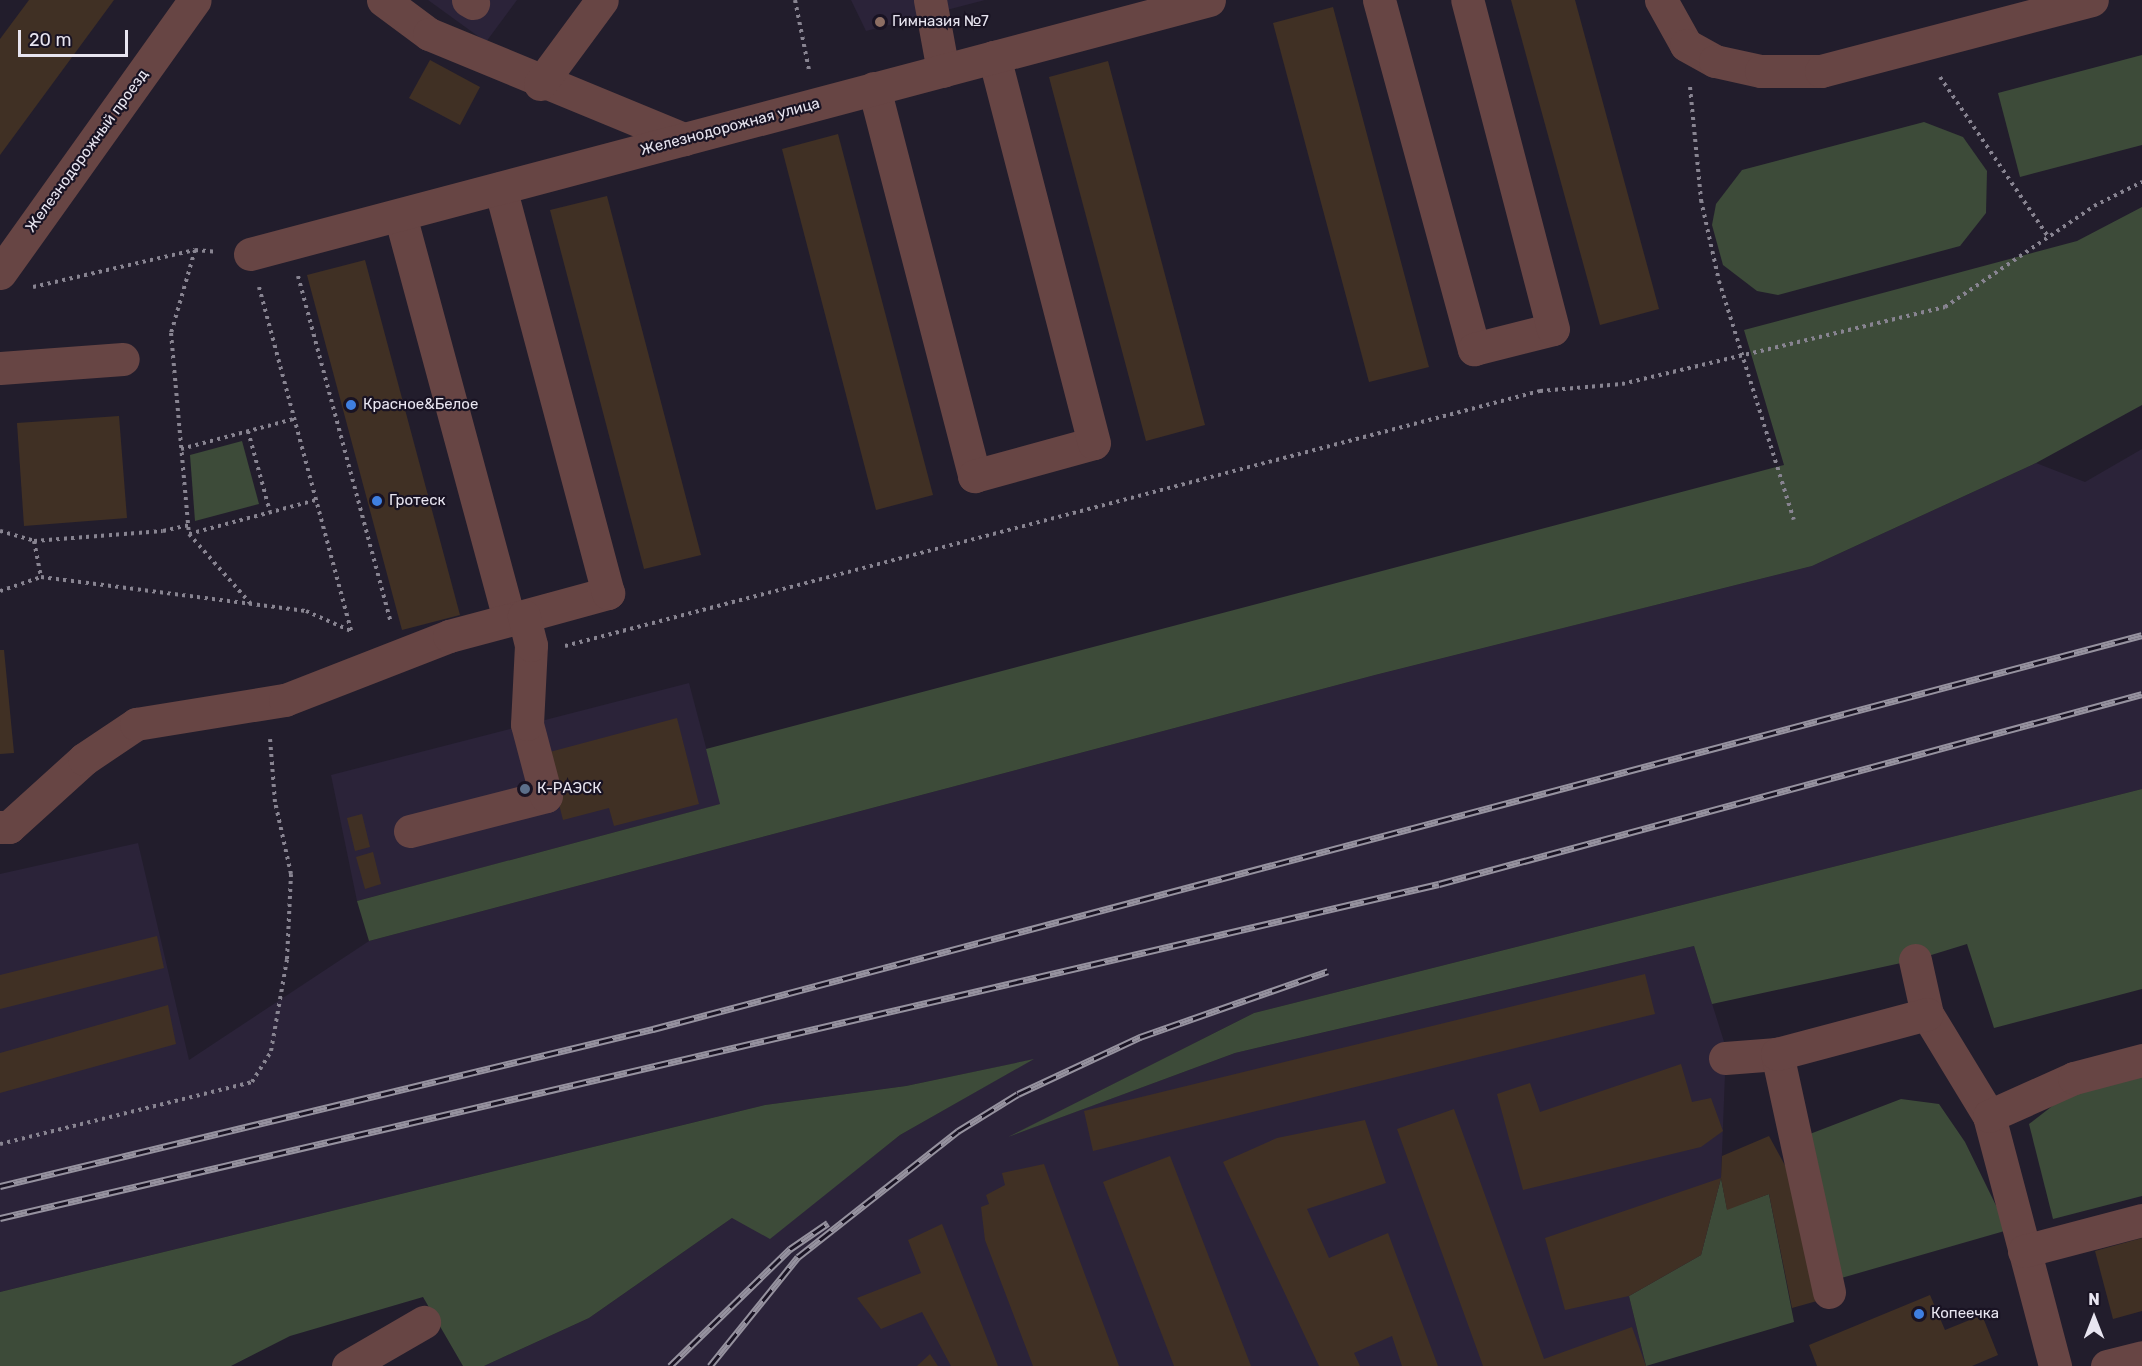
<!DOCTYPE html>
<html>
<head>
<meta charset="utf-8">
<style>
	body { margin:0 }
	#map { position:relative; width:2142px; height:1366px; overflow:hidden; background:#221d2c; font-family:Rubik,sans-serif }
	div>[style] { position:absolute }
	.built>* { inset:0; background:#2b2339 }
	.green>* { inset:0; background:#3d4b39 }
	.building>* { inset:0; background:#403024 }
	.path>* { height:4px; margin-top:-2px; transform-origin:0; background:repeating-linear-gradient(90deg,#888491 0 3px,transparent 0 7.5px) }
	.minor>* { height:33px; margin:-16.5px; padding:0 16.5px; transform-origin:16.5px; border-radius:16.5px; background:#674544 }
	.rail>* { height:7px; margin-top:-3.5px; transform-origin:0; background:repeating-linear-gradient(90deg,#191323 0 14px,#96929f 0 28px); box-sizing:border-box; border-block:2px solid #96929f }
	.dots>* { width:16px; height:16px; translate:-50% -50%; box-sizing:border-box; border:3px solid #191323; border-radius:50% }
	span { translate:-50% -50%; white-space:nowrap; text-align:center; line-height:1.15; -webkit-text-stroke:4.5px #191323; paint-order:stroke }
	.poi-label { font-size:15px; color:#e8e5f0 }
	.left { translate:0 -50%; text-align:left }
	.street-label { font-size:15px; color:#e8e5f0 }
	.north { position:absolute; left:2064px; top:1288px; width:60px; height:60px; -webkit-text-stroke:4px #191323; paint-order:stroke; rotate:0deg; font-size:16px; font-weight:700; line-height:24px; text-align:center; color:#e8e5f0 }
	.north::after { content:''; display:block; margin:auto; width:21px; height:27px; background:#e8e5f0; clip-path:polygon(50% 0,100% 100%,50% 72%,0 100%) }
	.scale { position:absolute; left:18px; top:30px; width:110px; height:27px; box-sizing:border-box; border:3px solid #e8e5f0; border-top:0; padding-left:8px; font-size:18px; line-height:21px; white-space:nowrap; color:#e8e5f0; -webkit-text-stroke:4px #191323; paint-order:stroke }
</style>
</head>
<body>
<div id="map">
	<div class="built">
		<i style="clip-path:polygon(428px 0,517px 0,486px 42px)"></i>
		<i style="clip-path:polygon(851px 0,985px 0,866px 31px)"></i>
		<i style="clip-path:polygon(2142px 449px,2142px 789px,1254px 1013px,1015px 1134px,1235px 1053px,1694px 946px,1726px 1048px,1721px 1178px,1701px 1255px,1629px 1296px,1646px 1366px,484px 1366px,589px 1318px,732px 1218px,844px 1179px,900px 1135px,1031px 1060px,906px 1086px,765px 1105px,0 1292px,0 874px,138px 843px,189px 1060px,369px 941px,1375px 675px,1812px 566px,2036px 463px,2085px 482px)"></i>
		<i style="clip-path:polygon(689px 683px,721px 804px,357px 901px,331px 775px)"></i>
	</div>
	<div class="green">
		<i style="clip-path:polygon(2142px 55px,2142px 145px,2020px 177px,1998px 93px)"></i>
		<i style="clip-path:polygon(1924px 122px,1963px 137px,1987px 171px,1986px 213px,1960px 246px,1778px 295px,1757px 291px,1723px 265px,1712px 225px,1716px 204px,1742px 170px)"></i>
		<i style="clip-path:polygon(2142px 207px,2142px 405px,2036px 463px,1812px 566px,1375px 675px,369px 941px,357px 901px,720px 804px,706px 749px,1784px 465px,1744px 330px,2077px 241px)"></i>
		<i style="clip-path:polygon(242px 441px,259px 504px,195px 521px,190px 455px)"></i>
		<i style="clip-path:polygon(2142px 789px,2142px 989px,1994px 1028px,1967px 944px,1915px 960px,1712px 1004px,1694px 946px,1235px 1053px,1008px 1137px,1254px 1013px)"></i>
		<i style="clip-path:polygon(1034px 1059px,900px 1135px,770px 1239px,732px 1218px,589px 1318px,484px 1366px,463px 1366px,423px 1297px,290px 1336px,231px 1366px,0 1366px,0 1292px,765px 1105px,906px 1086px)"></i>
		<i style="clip-path:polygon(2142px 1068px,2142px 1196px,2053px 1219px,2029px 1124px,2082px 1083px)"></i>
		<i style="clip-path:polygon(1901px 1099px,1939px 1104px,1965px 1142px,2008px 1230px,1824px 1283px,1831px 1231px,1823px 1188px,1802px 1137px)"></i>
		<i style="clip-path:polygon(1721px 1178px,1727px 1209px,1769px 1194px,1794px 1322px,1646px 1366px,1629px 1296px,1701px 1255px)"></i>
	</div>
	<div class="building">
		<i style="clip-path:polygon(29px 0,114px 0,0 155px,0 39px)"></i>
		<i style="clip-path:polygon(1511px 0,1575px 0,1659px 309px,1600px 325px)"></i>
		<i style="clip-path:polygon(1333px 7px,1429px 367px,1369px 382px,1273px 23px)"></i>
		<i style="clip-path:polygon(430px 60px,480px 87px,460px 125px,409px 98px)"></i>
		<i style="clip-path:polygon(1108px 61px,1205px 425px,1146px 441px,1049px 77px)"></i>
		<i style="clip-path:polygon(838px 134px,933px 495px,876px 510px,782px 149px)"></i>
		<i style="clip-path:polygon(607px 196px,701px 555px,644px 569px,550px 210px)"></i>
		<i style="clip-path:polygon(365px 260px,460px 615px,402px 630px,307px 275px)"></i>
		<i style="clip-path:polygon(119px 416px,127px 518px,24px 526px,17px 423px)"></i>
		<i style="clip-path:polygon(0 650px,4px 650px,14px 753px,0 754px)"></i>
		<i style="clip-path:polygon(677px 718px,699px 804px,614px 826px,609px 808px,563px 820px,546px 753px)"></i>
		<i style="clip-path:polygon(362px 814px,370px 847px,355px 851px,347px 818px)"></i>
		<i style="clip-path:polygon(373px 852px,381px 884px,365px 889px,356px 857px)"></i>
		<i style="clip-path:polygon(157px 936px,164px 968px,0 1009px,0 975px)"></i>
		<i style="clip-path:polygon(1645px 974px,1655px 1014px,1093px 1151px,1084px 1111px)"></i>
		<i style="clip-path:polygon(168px 1005px,176px 1044px,0 1093px,0 1053px)"></i>
		<i style="clip-path:polygon(1681px 1064px,1692px 1102px,1711px 1098px,1723px 1131px,1701px 1147px,1523px 1190px,1497px 1094px,1530px 1083px,1540px 1112px)"></i>
		<i style="clip-path:polygon(1454px 1109px,1544px 1359px,1632px 1327px,1646px 1366px,1483px 1366px,1397px 1129px)"></i>
		<i style="clip-path:polygon(1365px 1120px,1386px 1183px,1307px 1209px,1329px 1258px,1388px 1233px,1438px 1366px,1402px 1366px,1392px 1336px,1354px 1353px,1360px 1366px,1319px 1366px,1223px 1162px,1277px 1138px)"></i>
		<i style="clip-path:polygon(1769px 1136px,1787px 1169px,1817px 1301px,1792px 1308px,1769px 1194px,1727px 1210px,1721px 1178px,1701px 1255px,1629px 1296px,1565px 1310px,1545px 1238px,1721px 1178px,1722px 1156px)"></i>
		<i style="clip-path:polygon(1170px 1156px,1251px 1366px,1174px 1366px,1103px 1182px)"></i>
		<i style="clip-path:polygon(1044px 1164px,1050px 1181px,1119px 1366px,1033px 1366px,985px 1240px,981px 1207px,989px 1204px,986px 1195px,1005px 1185px,1002px 1173px)"></i>
		<i style="clip-path:polygon(942px 1224px,998px 1366px,951px 1366px,922px 1312px,881px 1329px,857px 1298px,921px 1273px,908px 1240px)"></i>
		<i style="clip-path:polygon(2142px 1238px,2142px 1311px,2113px 1319px,2095px 1251px)"></i>
		<i style="clip-path:polygon(1930px 1295px,1945px 1330px,1982px 1315px,1998px 1355px,1972px 1366px,1817px 1366px,1809px 1345px)"></i>
		<i style="clip-path:polygon(930px 1354px,938px 1366px,917px 1366px)"></i>
	</div>
	<div class="path">
		<i style="left:795px;top:0;width:71px;rotate:78.7deg"></i>
		<i style="left:1940px;top:77px;width:194px;rotate:55.9deg"></i>
		<i style="left:1690px;top:87px;width:114px;rotate:84.4deg"></i>
		<i style="left:1701px;top:200px;width:83px;rotate:77.5deg"></i>
		<i style="left:1719px;top:281px;width:250px;rotate:72.6deg"></i>
		<i style="left:195px;top:250px;width:86px;rotate:106.1deg"></i>
		<i style="left:171px;top:333px;width:202px;rotate:84.9deg"></i>
		<i style="left:189px;top:534px;width:94px;rotate:48.5deg"></i>
		<i style="left:298px;top:276px;width:358px;rotate:75deg"></i>
		<i style="left:33px;top:287px;width:166px;rotate:-12.9deg"></i>
		<i style="left:195px;top:250px;width:21px;rotate:5deg"></i>
		<i style="left:259px;top:287px;width:356px;rotate:75deg"></i>
		<i style="left:248px;top:431px;width:84px;rotate:74.8deg"></i>
		<i style="left:181px;top:449px;width:117px;rotate:-14.9deg"></i>
		<i style="left:0;top:531px;width:35px;rotate:16deg"></i>
		<i style="left:34px;top:541px;width:129px;rotate:-4.4deg"></i>
		<i style="left:163px;top:531px;width:26px;rotate:-13deg"></i>
		<i style="left:189px;top:534px;width:131px;rotate:-15deg"></i>
		<i style="left:34px;top:541px;width:37px;rotate:79deg"></i>
		<i style="left:0;top:591px;width:43px;rotate:-18.9deg"></i>
		<i style="left:41px;top:577px;width:267px;rotate:7.3deg"></i>
		<i style="left:306px;top:611px;width:49px;rotate:24deg"></i>
		<i style="left:565px;top:646px;width:1008px;rotate:-14.66deg"></i>
		<i style="left:1540px;top:391px;width:82px;rotate:-4.9deg"></i>
		<i style="left:1622px;top:384px;width:332px;rotate:-13.4deg"></i>
		<i style="left:1945px;top:307px;width:180px;rotate:-34.1deg"></i>
		<i style="left:2094px;top:206px;width:54px;rotate:-26.6deg"></i>
		<i style="left:0;top:1144px;width:260px;rotate:-13.8deg"></i>
		<i style="left:252px;top:1082px;width:36px;rotate:-58deg"></i>
		<i style="left:271px;top:1051px;width:93px;rotate:-80.1deg"></i>
		<i style="left:287px;top:959px;width:85px;rotate:-87.3deg"></i>
		<i style="left:291px;top:874px;width:74px;rotate:-102.5deg"></i>
		<i style="left:275px;top:802px;width:63px;rotate:-94.5deg"></i>
	</div>
	<div class="minor">
		<i style="left:383px;top:0;width:57px;rotate:36.5deg"></i>
		<i style="left:429px;top:34px;width:276px;rotate:22.4deg"></i>
		<i style="left:468px;top:0;width:6px;rotate:31deg"></i>
		<i style="left:930px;top:0;width:72px;rotate:79.6deg"></i>
		<i style="left:1379px;top:0;width:362px;rotate:74.8deg"></i>
		<i style="left:1474px;top:349px;width:81px;rotate:-14.2deg"></i>
		<i style="left:1553px;top:329px;width:340px;rotate:-104.6deg"></i>
		<i style="left:1661px;top:0;width:51px;rotate:60.9deg"></i>
		<i style="left:1686px;top:45px;width:33px;rotate:29deg"></i>
		<i style="left:1715px;top:61px;width:47px;rotate:12.3deg"></i>
		<i style="left:1761px;top:71px;width:60px"></i>
		<i style="left:1821px;top:71px;width:280px;rotate:-14.7deg"></i>
		<i style="left:540px;top:84px;width:104px;rotate:-53.6deg"></i>
		<i style="left:874px;top:88px;width:401px;rotate:75.5deg"></i>
		<i style="left:974px;top:476px;width:124px;rotate:-15.4deg"></i>
		<i style="left:1094px;top:443px;width:399px;rotate:-104.5deg"></i>
		<i style="left:400px;top:215px;width:419px;rotate:74.9deg"></i>
		<i style="left:509px;top:620px;width:103px;rotate:-15.3deg"></i>
		<i style="left:608px;top:593px;width:419px;rotate:-104.9deg"></i>
		<i style="left:250px;top:254px;width:992px;rotate:-14.83deg"></i>
		<i style="left:0;top:273px;width:335px;rotate:-54.5deg"></i>
		<i style="left:0;top:368px;width:123px;rotate:-4.2deg"></i>
		<i style="left:0;top:827px;width:9px"></i>
		<i style="left:9px;top:827px;width:101px;rotate:-42.2deg"></i>
		<i style="left:84px;top:759px;width:63px;rotate:-33.9deg"></i>
		<i style="left:136px;top:724px;width:151px;rotate:-9.2deg"></i>
		<i style="left:285px;top:700px;width:176px;rotate:-21.3deg"></i>
		<i style="left:449px;top:636px;width:62px;rotate:-14.9deg"></i>
		<i style="left:410px;top:831px;width:140px;rotate:-14.4deg"></i>
		<i style="left:546px;top:796px;width:74px;rotate:-104.8deg"></i>
		<i style="left:527px;top:724px;width:79px;rotate:-87.1deg"></i>
		<i style="left:531px;top:645px;width:30px;rotate:-104deg"></i>
		<i style="left:1915px;top:960px;width:55px;rotate:77.5deg"></i>
		<i style="left:1927px;top:1014px;width:119px;rotate:58.7deg"></i>
		<i style="left:1989px;top:1116px;width:259px;rotate:75.2deg"></i>
		<i style="left:1725px;top:1058px;width:52px;rotate:-4.4deg"></i>
		<i style="left:1989px;top:1116px;width:93px;rotate:-24.1deg"></i>
		<i style="left:2074px;top:1078px;width:70px;rotate:-14.8deg"></i>
		<i style="left:2024px;top:1251px;width:122px;rotate:-14.7deg"></i>
		<i style="left:1829px;top:1292px;width:244px;rotate:-102.3deg"></i>
		<i style="left:1777px;top:1054px;width:155px;rotate:-14.9deg"></i>
		<i style="left:348px;top:1366px;width:88px;rotate:-30.1deg"></i>
		<i style="left:2107px;top:1366px;width:36px;rotate:-14deg"></i>
	</div>
	<div class="rail">
		<i style="left:0;top:1186px;width:672px;rotate:-13.52deg"></i>
		<i style="left:653px;top:1029px;width:1540px;rotate:-14.82deg"></i>
		<i style="left:0;top:1218px;width:1477px;rotate:-13.07deg"></i>
		<i style="left:1439px;top:884px;width:728px;rotate:-15.12deg"></i>
		<i style="left:670px;top:1366px;width:168px;rotate:-44.3deg"></i>
		<i style="left:790px;top:1249px;width:46px;rotate:-34.4deg"></i>
		<i style="left:710px;top:1366px;width:140px;rotate:-51.1deg"></i>
		<i style="left:798px;top:1257px;width:204px;rotate:-38.2deg"></i>
		<i style="left:958px;top:1131px;width:70px;rotate:-31.7deg"></i>
		<i style="left:1018px;top:1094px;width:135px;rotate:-25deg"></i>
		<i style="left:1140px;top:1037px;width:199px;rotate:-19.3deg"></i>
	</div>
	<div class="dots">
		<i style="left:880px;top:22px;background:#8d6e63"></i>
		<i style="left:351px;top:405px;background:#3f7fe0"></i>
		<i style="left:377px;top:501px;background:#3f7fe0"></i>
		<i style="left:525px;top:789px;background:#5c6f8a"></i>
		<i style="left:1919px;top:1314px;background:#3f7fe0"></i>
	</div>
	<div class="poi-label">
		<span class="left" style="left:892px;top:22px">Гимназия №7</span>
		<span class="left" style="left:363px;top:405px">Красное&amp;Белое</span>
		<span class="left" style="left:389px;top:501px">Гротеск</span>
		<span class="left" style="left:537px;top:789px">К-РАЭСК</span>
		<span class="left" style="left:1931px;top:1314px">Копеечка</span>
	</div>
	<div class="street-label">
		<span style="left:730px;top:127px;rotate:-15deg">Железнодорожная улица</span>
		<span style="left:87px;top:151px;rotate:-54deg">Железнодорожный проезд</span>
	</div>
	<div class="north">N</div>
	<div class="scale">20 m</div>
</div>
</body>
</html>
